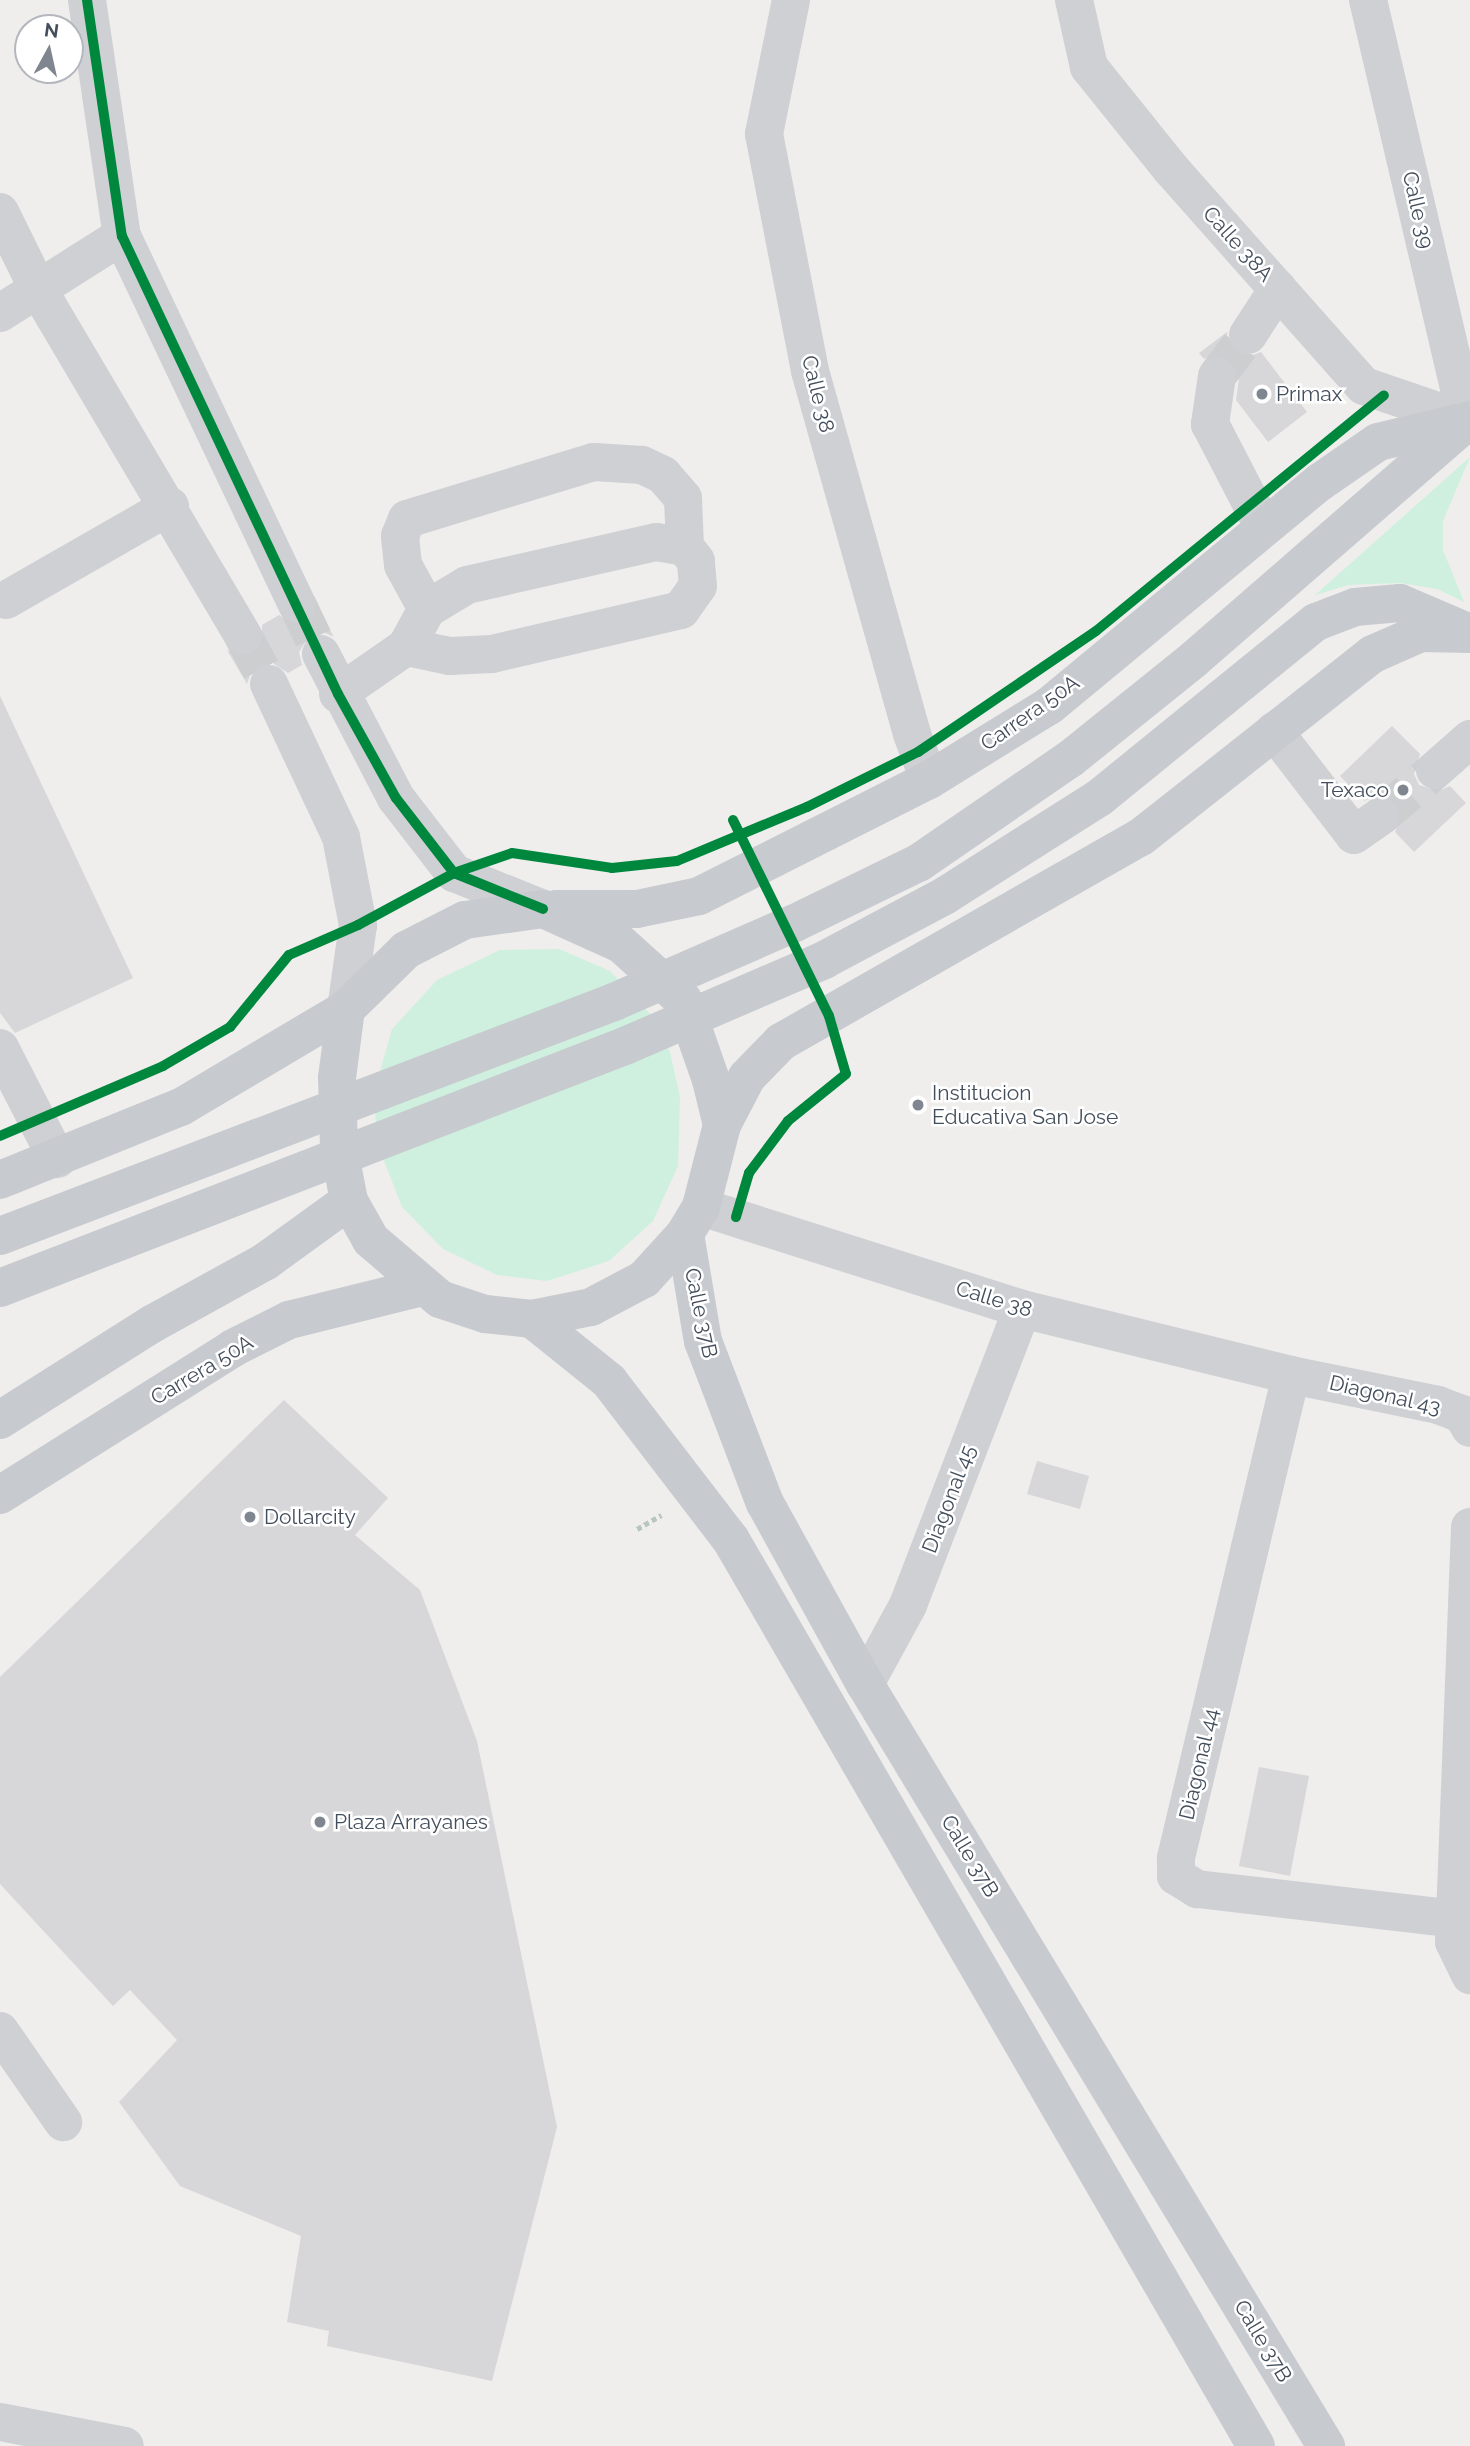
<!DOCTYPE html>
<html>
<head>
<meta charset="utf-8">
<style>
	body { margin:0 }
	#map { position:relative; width:1470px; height:2446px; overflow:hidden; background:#efeeed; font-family:Raleway,sans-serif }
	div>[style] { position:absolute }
	.green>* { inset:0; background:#cff0df }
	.building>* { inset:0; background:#d7d7d9 }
	.minor-tunnel>* { height:38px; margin-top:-19px; transform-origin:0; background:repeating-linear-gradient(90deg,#cdced0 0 38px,transparent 0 57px) }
	.path>* { height:4.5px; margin-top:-2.25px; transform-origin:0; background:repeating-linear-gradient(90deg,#b8c6c2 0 5px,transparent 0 8.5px) }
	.minor>* { height:38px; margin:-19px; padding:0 19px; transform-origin:19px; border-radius:19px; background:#ced0d4 }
	.major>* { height:38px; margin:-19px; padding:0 19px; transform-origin:19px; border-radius:19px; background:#c7cacf }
	.major-bridge>* { height:38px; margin:-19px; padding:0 19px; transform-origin:19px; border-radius:19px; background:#c7cacf }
	.cycleway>* { height:10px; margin:-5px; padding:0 5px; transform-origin:5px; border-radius:5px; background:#00873e }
	.dots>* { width:19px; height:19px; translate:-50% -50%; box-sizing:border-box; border:4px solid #fff; border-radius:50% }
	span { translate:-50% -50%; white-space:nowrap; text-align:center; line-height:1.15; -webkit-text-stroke:5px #fff; paint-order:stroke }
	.street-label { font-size:21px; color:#434e5c }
	.poi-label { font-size:21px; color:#434e5c }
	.left { translate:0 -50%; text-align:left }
	.right { translate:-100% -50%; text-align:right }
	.north { position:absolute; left:14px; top:14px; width:70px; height:70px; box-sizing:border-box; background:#fff; border:2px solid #b4b8be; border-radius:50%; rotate:8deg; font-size:19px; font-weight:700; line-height:28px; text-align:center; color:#434e5c }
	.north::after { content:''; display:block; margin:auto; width:24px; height:32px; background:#7f868f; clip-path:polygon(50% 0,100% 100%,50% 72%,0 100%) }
</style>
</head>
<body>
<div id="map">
	<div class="green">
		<i style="clip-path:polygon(1470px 457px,1443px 521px,1443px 550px,1464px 602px,1437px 589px,1400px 583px,1349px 585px,1315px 595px)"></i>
		<i style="clip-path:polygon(559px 949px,610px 971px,654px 1018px,670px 1052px,680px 1097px,678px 1166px,653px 1221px,609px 1261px,547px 1281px,497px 1275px,443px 1249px,402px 1207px,377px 1143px,374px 1092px,392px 1029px,437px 980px,500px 950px)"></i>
	</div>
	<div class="building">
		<i style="clip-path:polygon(1227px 332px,1228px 344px,1237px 354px,1247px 357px,1261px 352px,1307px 412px,1268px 442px,1236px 400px,1239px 378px,1231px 359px,1219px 354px,1204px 359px,1199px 353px)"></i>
		<i style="clip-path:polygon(318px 609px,334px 637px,323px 632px,310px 635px,299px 652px,302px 665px,288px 673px,271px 662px,260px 664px,251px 672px,247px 684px,227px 650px,243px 658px,253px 655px,262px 646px,262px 625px,279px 615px,295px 626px,306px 624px)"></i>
		<i style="clip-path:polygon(0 696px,133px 978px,15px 1033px,0 1013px)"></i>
		<i style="clip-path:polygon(1392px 726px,1420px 754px,1414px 774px,1419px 785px,1439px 791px,1450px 786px,1466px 803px,1414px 852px,1395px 832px,1402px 816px,1398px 804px,1379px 795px,1364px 801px,1340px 776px)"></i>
		<i style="clip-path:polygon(284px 1400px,388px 1498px,355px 1535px,420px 1590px,477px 1741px,557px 2127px,492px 2381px,327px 2346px,329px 2331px,287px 2322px,301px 2236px,180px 2186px,119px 2102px,177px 2040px,130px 1990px,113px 2006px,0 1884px,0 1677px)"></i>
		<i style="clip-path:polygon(1037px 1461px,1089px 1476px,1080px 1509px,1027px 1494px)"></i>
		<i style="clip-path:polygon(1259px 1767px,1309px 1776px,1290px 1876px,1239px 1866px)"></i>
	</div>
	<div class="minor-tunnel">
		<i style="left:1217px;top:376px;width:51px;rotate:-52.9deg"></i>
		<i style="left:297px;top:604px;width:55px;rotate:64.4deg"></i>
		<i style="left:243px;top:636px;width:55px;rotate:61.6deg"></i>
		<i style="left:1380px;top:817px;width:72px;rotate:-40.5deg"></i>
	</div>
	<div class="path">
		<i style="left:637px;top:1529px;width:28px;rotate:-30deg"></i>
	</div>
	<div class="minor">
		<i style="left:87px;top:0;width:239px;rotate:81.6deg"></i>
		<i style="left:122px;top:236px;width:407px;rotate:64.6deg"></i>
		<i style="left:791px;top:0;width:137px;rotate:101.4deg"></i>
		<i style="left:764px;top:134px;width:241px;rotate:79deg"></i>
		<i style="left:810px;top:371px;width:377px;rotate:74.3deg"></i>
		<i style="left:912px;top:734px;width:49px;rotate:69.7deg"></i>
		<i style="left:1074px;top:0;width:69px;rotate:77.4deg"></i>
		<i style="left:1089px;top:67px;width:131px;rotate:51.2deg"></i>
		<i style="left:1171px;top:169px;width:290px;rotate:48.4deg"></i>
		<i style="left:1364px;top:386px;width:109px;rotate:18.8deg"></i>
		<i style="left:1368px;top:0;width:432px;rotate:76.8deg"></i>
		<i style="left:0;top:212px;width:86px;rotate:63.7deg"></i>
		<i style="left:38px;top:289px;width:403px;rotate:59.4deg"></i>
		<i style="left:0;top:313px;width:144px;rotate:-32.3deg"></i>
		<i style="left:1248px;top:335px;width:55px;rotate:-56.9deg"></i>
		<i style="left:1217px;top:376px;width:49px;rotate:98.3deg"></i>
		<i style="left:1210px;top:424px;width:117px;rotate:62.6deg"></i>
		<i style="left:6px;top:600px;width:189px;rotate:-29.8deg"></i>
		<i style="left:427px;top:609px;width:50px;rotate:-118.6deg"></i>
		<i style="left:403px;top:565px;width:29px;rotate:-96deg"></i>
		<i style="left:400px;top:536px;width:18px;rotate:-68deg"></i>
		<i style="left:407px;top:519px;width:195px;rotate:-17deg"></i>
		<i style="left:594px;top:462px;width:48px;rotate:3.6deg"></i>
		<i style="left:642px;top:465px;width:23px;rotate:25deg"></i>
		<i style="left:663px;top:475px;width:30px;rotate:49deg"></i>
		<i style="left:683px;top:498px;width:49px;rotate:87.7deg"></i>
		<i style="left:321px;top:654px;width:162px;rotate:62.5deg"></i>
		<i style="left:396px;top:798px;width:95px;rotate:52.3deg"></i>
		<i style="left:454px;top:873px;width:96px;rotate:22deg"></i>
		<i style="left:269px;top:684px;width:169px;rotate:64.8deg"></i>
		<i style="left:341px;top:837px;width:90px;rotate:79.1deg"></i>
		<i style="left:358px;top:925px;width:85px;rotate:98.1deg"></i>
		<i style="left:338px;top:694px;width:83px;rotate:-34.7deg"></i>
		<i style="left:406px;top:647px;width:45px;rotate:11.6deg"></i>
		<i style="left:450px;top:656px;width:42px;rotate:-2.7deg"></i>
		<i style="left:492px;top:654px;width:194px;rotate:-13.1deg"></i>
		<i style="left:681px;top:610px;width:29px;rotate:-55deg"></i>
		<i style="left:698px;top:586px;width:25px;rotate:-95deg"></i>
		<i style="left:696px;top:561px;width:18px;rotate:-128deg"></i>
		<i style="left:685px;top:547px;width:29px;rotate:-170deg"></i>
		<i style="left:656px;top:542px;width:194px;rotate:167.2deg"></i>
		<i style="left:467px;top:585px;width:47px;rotate:149deg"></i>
		<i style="left:427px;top:609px;width:43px;rotate:118.9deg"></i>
		<i style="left:1274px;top:731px;width:131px;rotate:52.4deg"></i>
		<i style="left:1354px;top:835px;width:32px;rotate:-35deg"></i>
		<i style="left:1435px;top:770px;width:47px;rotate:-41.5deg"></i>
		<i style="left:0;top:1048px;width:125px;rotate:62.8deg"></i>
		<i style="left:701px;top:1207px;width:337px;rotate:17.6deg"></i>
		<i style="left:1022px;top:1309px;width:277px;rotate:13.8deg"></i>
		<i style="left:1291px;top:1375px;width:150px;rotate:11.5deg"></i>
		<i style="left:1438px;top:1405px;width:26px;rotate:21deg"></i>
		<i style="left:1462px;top:1414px;width:16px;rotate:60deg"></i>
		<i style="left:1291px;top:1375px;width:497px;rotate:103.4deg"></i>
		<i style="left:1176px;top:1859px;width:17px;rotate:90deg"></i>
		<i style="left:1176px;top:1876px;width:25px;rotate:32deg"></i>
		<i style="left:1197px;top:1889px;width:260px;rotate:6.6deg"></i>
		<i style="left:1470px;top:1527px;width:415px;rotate:92.2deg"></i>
		<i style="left:1454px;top:1942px;width:37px;rotate:64deg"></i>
		<i style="left:865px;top:1684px;width:90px;rotate:-61.4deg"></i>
		<i style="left:908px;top:1605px;width:317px;rotate:-68.9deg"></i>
		<i style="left:0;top:2031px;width:111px;rotate:55.3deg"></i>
		<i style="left:0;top:2422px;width:127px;rotate:10.9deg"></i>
	</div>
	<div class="major">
		<i style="left:1193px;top:660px;width:358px;rotate:-41deg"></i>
		<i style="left:1222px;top:698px;width:121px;rotate:-39deg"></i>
		<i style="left:1316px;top:622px;width:42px;rotate:-21deg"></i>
		<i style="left:1355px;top:607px;width:45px;rotate:-5.1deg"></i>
		<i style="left:1400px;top:603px;width:66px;rotate:23.1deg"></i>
		<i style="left:543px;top:909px;width:85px;rotate:24.2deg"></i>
		<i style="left:621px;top:944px;width:84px;rotate:42.1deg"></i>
		<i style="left:683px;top:1000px;width:85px;rotate:70.7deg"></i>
		<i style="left:711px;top:1080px;width:46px;rotate:76.3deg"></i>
		<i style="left:722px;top:1125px;width:85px;rotate:104.4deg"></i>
		<i style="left:701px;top:1207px;width:31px;rotate:121deg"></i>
		<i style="left:685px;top:1234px;width:61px;rotate:132.3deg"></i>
		<i style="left:644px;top:1279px;width:60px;rotate:152.2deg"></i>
		<i style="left:591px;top:1307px;width:60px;rotate:168.5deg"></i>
		<i style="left:532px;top:1319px;width:47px;rotate:-173.9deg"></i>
		<i style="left:485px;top:1314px;width:47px;rotate:-161.6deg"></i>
		<i style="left:440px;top:1299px;width:91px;rotate:-139.5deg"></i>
		<i style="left:371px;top:1240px;width:45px;rotate:-119.4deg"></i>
		<i style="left:349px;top:1201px;width:54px;rotate:-100.7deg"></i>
		<i style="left:339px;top:1148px;width:70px;rotate:-91.6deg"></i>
		<i style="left:337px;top:1078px;width:70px;rotate:-82.6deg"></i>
		<i style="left:346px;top:1009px;width:84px;rotate:-44.5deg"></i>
		<i style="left:406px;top:950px;width:66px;rotate:-27deg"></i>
		<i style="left:465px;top:920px;width:79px;rotate:-8deg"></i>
		<i style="left:556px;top:909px;width:81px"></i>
		<i style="left:637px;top:909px;width:63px;rotate:-11.8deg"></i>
		<i style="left:699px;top:896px;width:258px;rotate:-26.8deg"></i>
		<i style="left:929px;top:780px;width:141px;rotate:-31.7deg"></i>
		<i style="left:1049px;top:706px;width:352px;rotate:-39.6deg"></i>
		<i style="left:1320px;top:482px;width:70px;rotate:-34.6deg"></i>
		<i style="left:1378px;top:442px;width:95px;rotate:-13.4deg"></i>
		<i style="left:722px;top:1125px;width:54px;rotate:-62.5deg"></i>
		<i style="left:747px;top:1077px;width:49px;rotate:-45.8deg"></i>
		<i style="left:781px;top:1042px;width:414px;rotate:-29.7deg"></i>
		<i style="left:1141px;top:837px;width:295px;rotate:-38.3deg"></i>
		<i style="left:1373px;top:654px;width:52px;rotate:-23.6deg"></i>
		<i style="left:1421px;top:633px;width:49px;rotate:1.2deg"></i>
		<i style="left:0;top:1180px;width:195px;rotate:-22deg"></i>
		<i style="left:181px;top:1107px;width:192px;rotate:-30.7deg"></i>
		<i style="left:685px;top:1234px;width:109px;rotate:80.5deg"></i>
		<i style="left:703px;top:1341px;width:173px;rotate:69.1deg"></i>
		<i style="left:765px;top:1503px;width:207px;rotate:61.1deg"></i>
		<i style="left:865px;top:1684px;width:891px;rotate:58.83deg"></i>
		<i style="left:532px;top:1319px;width:99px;rotate:38.8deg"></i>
		<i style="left:609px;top:1381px;width:200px;rotate:52.5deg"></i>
		<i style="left:731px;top:1540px;width:1047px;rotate:59.91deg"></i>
		<i style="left:0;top:1420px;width:180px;rotate:-32.3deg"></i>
		<i style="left:152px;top:1324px;width:130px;rotate:-28.9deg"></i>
		<i style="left:266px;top:1261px;width:102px;rotate:-35.9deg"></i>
		<i style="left:0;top:1495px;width:275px;rotate:-32.2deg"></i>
		<i style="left:233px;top:1348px;width:63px;rotate:-26.6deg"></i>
		<i style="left:289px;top:1320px;width:137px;rotate:-13.9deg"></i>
	</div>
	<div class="major-bridge">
		<i style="left:0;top:1236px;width:657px;rotate:-20.86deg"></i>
		<i style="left:614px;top:1002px;width:197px;rotate:-23.6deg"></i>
		<i style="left:795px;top:923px;width:139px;rotate:-26deg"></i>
		<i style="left:920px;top:862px;width:182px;rotate:-34.5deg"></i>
		<i style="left:1070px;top:759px;width:158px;rotate:-38.8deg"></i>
		<i style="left:0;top:1288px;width:672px;rotate:-21.18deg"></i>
		<i style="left:627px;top:1045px;width:215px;rotate:-23.3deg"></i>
		<i style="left:824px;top:960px;width:138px;rotate:-28deg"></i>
		<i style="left:946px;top:895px;width:181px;rotate:-32.4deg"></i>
		<i style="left:1099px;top:798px;width:159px;rotate:-39.1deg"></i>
	</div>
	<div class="cycleway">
		<i style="left:87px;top:0;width:239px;rotate:81.6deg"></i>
		<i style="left:122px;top:236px;width:506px;rotate:64.75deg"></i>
		<i style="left:338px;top:694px;width:119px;rotate:60.9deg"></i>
		<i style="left:396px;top:798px;width:95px;rotate:52.3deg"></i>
		<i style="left:454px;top:873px;width:96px;rotate:22deg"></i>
		<i style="left:733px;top:820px;width:218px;rotate:63.9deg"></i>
		<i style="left:829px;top:1016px;width:60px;rotate:73.7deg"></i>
		<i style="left:846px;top:1074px;width:75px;rotate:141deg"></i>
		<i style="left:788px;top:1121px;width:65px;rotate:126.9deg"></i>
		<i style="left:749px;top:1173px;width:46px;rotate:106.5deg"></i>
		<i style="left:0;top:1136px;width:177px;rotate:-23.2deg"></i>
		<i style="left:163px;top:1066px;width:78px;rotate:-30.2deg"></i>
		<i style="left:230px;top:1027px;width:93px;rotate:-50.7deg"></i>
		<i style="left:289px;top:955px;width:75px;rotate:-23.5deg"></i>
		<i style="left:358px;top:925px;width:109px;rotate:-28.4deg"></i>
		<i style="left:454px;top:873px;width:61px;rotate:-19deg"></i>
		<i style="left:512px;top:853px;width:101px;rotate:8.5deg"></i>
		<i style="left:612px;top:868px;width:65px;rotate:-6.1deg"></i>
		<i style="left:677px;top:861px;width:141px;rotate:-22.6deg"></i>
		<i style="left:807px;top:807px;width:124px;rotate:-26.4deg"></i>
		<i style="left:918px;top:752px;width:215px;rotate:-34.2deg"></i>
		<i style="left:1096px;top:631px;width:372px;rotate:-39.3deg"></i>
	</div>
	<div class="dots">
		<i style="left:1262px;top:394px;background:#7f868f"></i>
		<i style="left:1403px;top:790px;background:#7f868f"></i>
		<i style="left:918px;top:1105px;background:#7f868f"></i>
		<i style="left:250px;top:1517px;background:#7f868f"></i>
		<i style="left:320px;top:1822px;background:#7f868f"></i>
	</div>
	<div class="street-label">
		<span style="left:1418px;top:210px;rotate:77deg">Calle 39</span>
		<span style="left:1238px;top:244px;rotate:48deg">Calle 38A</span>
		<span style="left:818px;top:394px;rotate:76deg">Calle 38</span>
		<span style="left:1030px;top:713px;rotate:-35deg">Carrera 50A</span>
		<span style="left:994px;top:1299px;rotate:17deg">Calle 38</span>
		<span style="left:701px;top:1313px;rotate:78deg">Calle 37B</span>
		<span style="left:202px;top:1370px;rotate:-31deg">Carrera 50A</span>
		<span style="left:1385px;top:1395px;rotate:13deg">Diagonal 43</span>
		<span style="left:949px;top:1499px;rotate:-69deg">Diagonal 45</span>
		<span style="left:1199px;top:1764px;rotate:-77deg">Diagonal 44</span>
		<span style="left:970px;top:1856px;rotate:59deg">Calle 37B</span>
		<span style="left:1263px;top:2341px;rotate:59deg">Calle 37B</span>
	</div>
	<div class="poi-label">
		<span class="left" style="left:1276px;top:394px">Primax</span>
		<span class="right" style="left:1389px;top:790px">Texaco</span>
		<span class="left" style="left:932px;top:1105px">Institucion<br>Educativa San Jose</span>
		<span class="left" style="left:264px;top:1517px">Dollarcity</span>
		<span class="left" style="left:334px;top:1822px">Plaza Arrayanes</span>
	</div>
	<div class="north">N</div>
</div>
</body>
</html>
